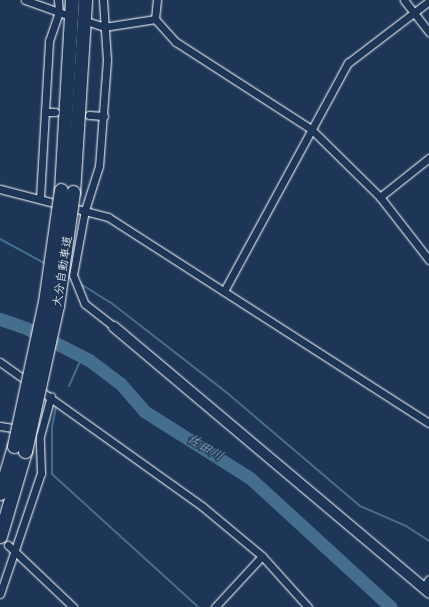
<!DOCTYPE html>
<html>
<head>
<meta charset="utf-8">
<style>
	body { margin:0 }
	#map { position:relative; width:429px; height:607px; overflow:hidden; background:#1d3557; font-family:Delius,"Klee One",sans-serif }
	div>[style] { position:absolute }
	.stream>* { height:2px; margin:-1px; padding:0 1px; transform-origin:1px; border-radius:1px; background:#456d8c }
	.river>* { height:13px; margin:-6.5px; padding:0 6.5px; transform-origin:6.5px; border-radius:6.5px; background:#456d8c }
	.roads { filter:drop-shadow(0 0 1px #fff) drop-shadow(0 0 1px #fff) }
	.street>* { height:7px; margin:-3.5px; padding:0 3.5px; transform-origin:3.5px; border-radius:3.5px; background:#1d3557 }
	.secondary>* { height:10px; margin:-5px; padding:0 5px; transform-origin:5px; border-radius:5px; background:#1d3557 }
	.highway>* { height:13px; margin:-6.5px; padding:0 6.5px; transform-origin:6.5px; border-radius:6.5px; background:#1d3557 }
	.bridges { filter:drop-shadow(0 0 1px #fff) drop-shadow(0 0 1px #fff) }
	.highway-bridge>* { height:13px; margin:-6.5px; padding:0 6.5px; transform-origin:6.5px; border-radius:6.5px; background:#1d3557 }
	span { translate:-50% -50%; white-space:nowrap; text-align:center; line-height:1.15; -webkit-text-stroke:3px #1d3557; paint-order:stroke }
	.street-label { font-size:12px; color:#fff }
	.water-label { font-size:13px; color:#b5c5d1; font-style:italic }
</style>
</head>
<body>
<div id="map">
	<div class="stream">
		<i style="left:0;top:239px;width:52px;rotate:28.5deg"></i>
		<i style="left:79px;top:283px;width:36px;rotate:32deg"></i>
		<i style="left:110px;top:302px;width:147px;rotate:37.8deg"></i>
		<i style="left:226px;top:392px;width:176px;rotate:40.4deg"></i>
		<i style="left:360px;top:506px;width:50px;rotate:23.5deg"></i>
		<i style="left:406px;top:526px;width:27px;rotate:33deg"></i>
		<i style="left:69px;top:386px;width:32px;rotate:-66deg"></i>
		<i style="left:56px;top:407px;width:21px;rotate:101deg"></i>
		<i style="left:52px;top:428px;width:46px;rotate:90deg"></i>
		<i style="left:52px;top:474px;width:197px;rotate:42.3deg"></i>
	</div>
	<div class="river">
		<i style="left:0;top:319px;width:28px;rotate:19deg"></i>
		<i style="left:26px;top:328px;width:71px;rotate:26.9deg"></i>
		<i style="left:89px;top:360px;width:39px;rotate:37deg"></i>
		<i style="left:120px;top:383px;width:37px;rotate:49deg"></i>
		<i style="left:144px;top:411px;width:125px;rotate:32.3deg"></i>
		<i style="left:250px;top:478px;width:191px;rotate:42.5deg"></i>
	</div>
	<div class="roads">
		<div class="street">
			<i style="left:25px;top:0;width:41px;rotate:19.7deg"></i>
			<i style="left:103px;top:0;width:60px;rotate:86.2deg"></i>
			<i style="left:107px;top:60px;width:106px;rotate:94.3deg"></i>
			<i style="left:99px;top:166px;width:46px;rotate:107.7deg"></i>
			<i style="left:85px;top:210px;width:66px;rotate:100.5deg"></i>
			<i style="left:73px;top:275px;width:31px;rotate:68deg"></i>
			<i style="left:85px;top:304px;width:37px;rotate:38deg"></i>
			<i style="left:404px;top:0;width:41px;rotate:52deg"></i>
			<i style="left:155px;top:19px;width:31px;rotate:48deg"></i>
			<i style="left:176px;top:42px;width:161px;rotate:32.8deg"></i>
			<i style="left:311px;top:129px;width:97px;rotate:44.6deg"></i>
			<i style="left:380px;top:197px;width:80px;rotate:52.1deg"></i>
			<i style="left:155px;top:19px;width:19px;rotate:-84deg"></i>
			<i style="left:89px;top:22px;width:16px;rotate:18deg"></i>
			<i style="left:104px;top:27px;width:52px;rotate:-8.9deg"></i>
			<i style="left:46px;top:112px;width:9px"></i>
			<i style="left:89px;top:115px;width:15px;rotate:4deg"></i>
			<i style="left:0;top:189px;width:112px;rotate:14.5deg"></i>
			<i style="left:108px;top:217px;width:381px;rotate:32.7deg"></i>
			<i style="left:380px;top:197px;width:63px;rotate:-38.5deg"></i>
			<i style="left:40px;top:198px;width:157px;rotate:-86.7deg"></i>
			<i style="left:49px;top:41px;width:31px;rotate:-71deg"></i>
			<i style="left:59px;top:12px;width:12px;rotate:-95deg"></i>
			<i style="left:224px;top:291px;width:260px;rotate:-61.5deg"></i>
			<i style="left:348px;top:63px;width:102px;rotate:-37.4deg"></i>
			<i style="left:0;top:362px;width:249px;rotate:35.5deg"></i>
			<i style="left:203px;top:507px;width:77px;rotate:39.7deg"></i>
			<i style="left:262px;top:556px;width:69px;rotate:48deg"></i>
			<i style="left:0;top:426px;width:19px;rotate:9deg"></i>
			<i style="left:8px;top:545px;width:90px;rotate:43.6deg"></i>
			<i style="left:424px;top:587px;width:9px;rotate:-58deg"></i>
			<i style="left:0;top:594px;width:128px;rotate:-71.3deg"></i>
			<i style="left:41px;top:473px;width:37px;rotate:-92deg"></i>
			<i style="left:40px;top:436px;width:41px;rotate:-74.6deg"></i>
			<i style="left:215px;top:607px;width:69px;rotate:-47.3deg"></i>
		</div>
		<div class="secondary">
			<i style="left:114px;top:327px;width:412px;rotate:40.1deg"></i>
		</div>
		<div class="highway">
			<i style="left:61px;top:190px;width:190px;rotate:-86.7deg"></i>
			<i style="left:73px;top:192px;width:192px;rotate:-86.4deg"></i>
			<i style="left:0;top:493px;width:49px;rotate:-73.4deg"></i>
			<i style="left:0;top:536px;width:89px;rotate:-73.6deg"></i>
		</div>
	</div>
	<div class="bridges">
		<div class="highway-bridge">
			<i style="left:14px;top:446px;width:147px;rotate:-77.9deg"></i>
			<i style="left:45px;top:302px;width:113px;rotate:-81.9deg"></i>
			<i style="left:25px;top:451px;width:148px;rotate:-77.6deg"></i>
			<i style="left:57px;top:306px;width:115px;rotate:-82deg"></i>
		</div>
	</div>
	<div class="street-label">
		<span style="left:62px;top:271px;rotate:-81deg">大分自動車道</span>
	</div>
	<div class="water-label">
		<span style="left:205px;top:448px;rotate:31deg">佐田川</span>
	</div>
</div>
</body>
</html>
